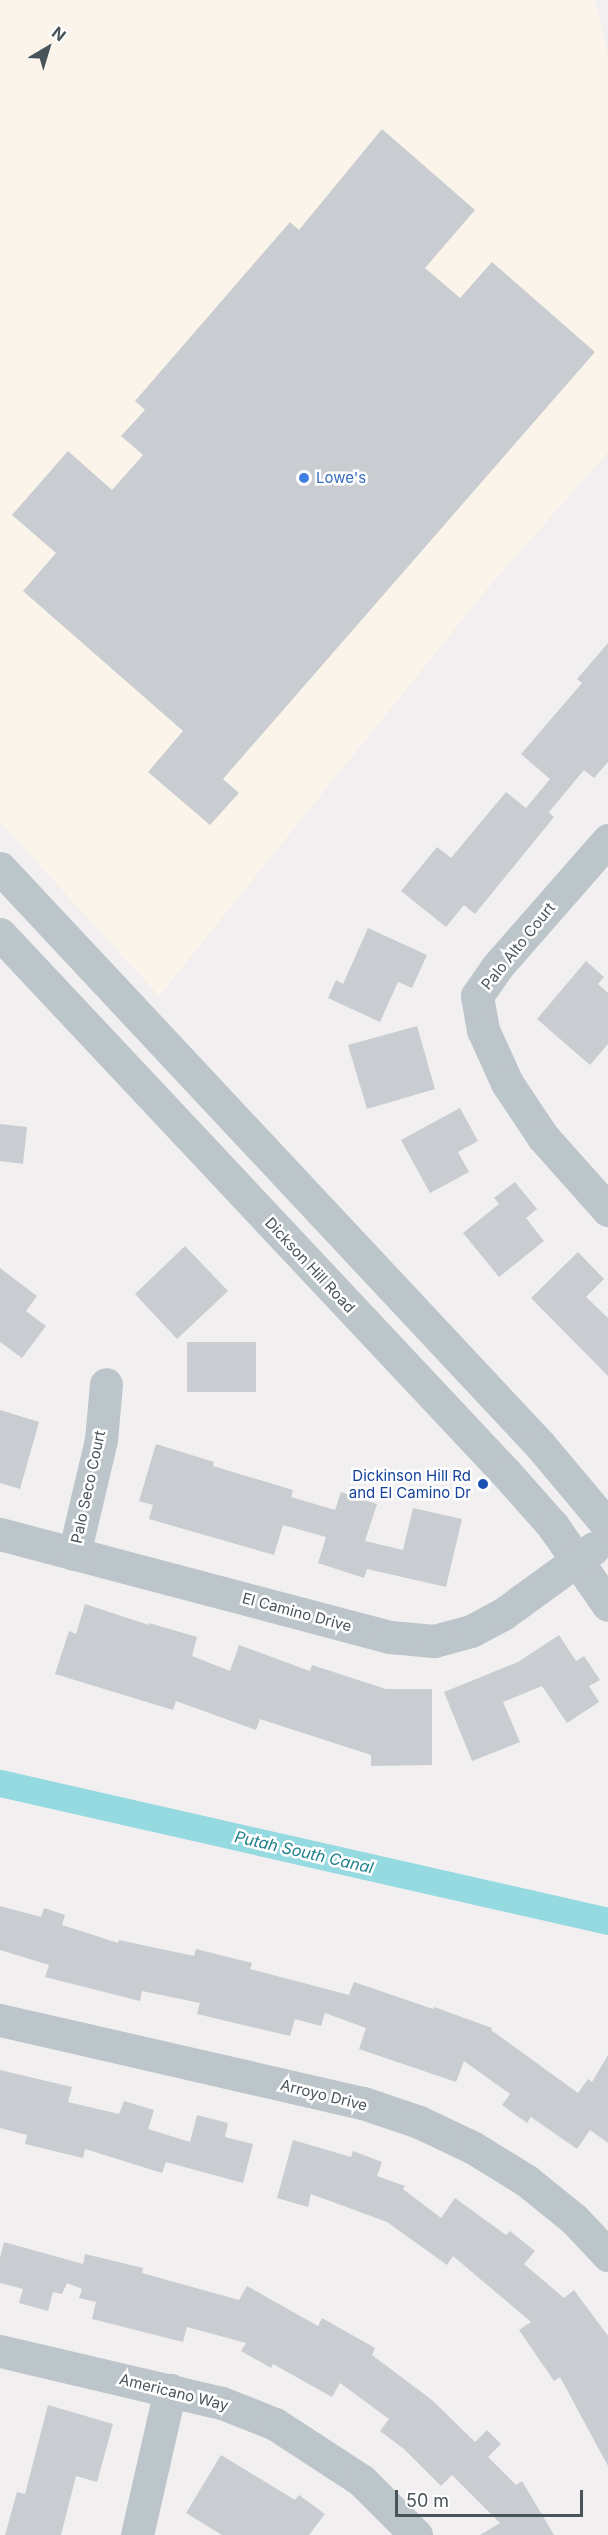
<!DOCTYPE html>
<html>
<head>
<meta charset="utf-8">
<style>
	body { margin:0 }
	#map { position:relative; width:608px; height:2535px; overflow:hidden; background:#f1efef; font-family:Inter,sans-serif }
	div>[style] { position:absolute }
	.commercial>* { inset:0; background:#faf4eb }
	.canal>* { height:27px; margin:-13.5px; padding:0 13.5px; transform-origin:13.5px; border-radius:13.5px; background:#95d9e1 }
	.building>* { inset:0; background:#c9cdd1 }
	.minor>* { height:33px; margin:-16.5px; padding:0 16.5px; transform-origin:16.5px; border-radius:16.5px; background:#bcc5ca }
	.dots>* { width:16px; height:16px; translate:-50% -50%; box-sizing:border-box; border:3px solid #fff; border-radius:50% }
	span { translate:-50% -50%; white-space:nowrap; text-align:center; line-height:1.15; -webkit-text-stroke:5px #fff; paint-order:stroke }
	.shop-label { font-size:15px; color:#366cbe }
	.left { translate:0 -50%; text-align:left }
	.street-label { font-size:15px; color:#49545a }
	.transit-label { font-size:15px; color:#164399 }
	.right { translate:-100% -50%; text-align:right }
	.water-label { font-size:16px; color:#1d808b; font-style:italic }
	.north { position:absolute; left:18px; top:18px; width:60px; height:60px; -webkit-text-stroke:4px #fff; paint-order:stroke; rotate:38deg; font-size:16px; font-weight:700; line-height:24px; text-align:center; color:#49545a }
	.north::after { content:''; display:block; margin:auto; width:21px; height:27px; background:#49545a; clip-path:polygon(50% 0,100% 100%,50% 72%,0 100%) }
	.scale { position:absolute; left:395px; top:2490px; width:188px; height:27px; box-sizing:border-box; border:3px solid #49545a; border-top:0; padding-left:8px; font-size:18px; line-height:21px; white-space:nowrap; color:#49545a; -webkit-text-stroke:4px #fff; paint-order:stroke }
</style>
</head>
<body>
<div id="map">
	<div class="commercial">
		<i style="clip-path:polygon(0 0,595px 0,608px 55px,608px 452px,488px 588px,159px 996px,0 822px)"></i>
	</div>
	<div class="canal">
		<i style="left:0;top:1783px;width:623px;rotate:12.79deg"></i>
	</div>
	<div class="building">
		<i style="clip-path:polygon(382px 129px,475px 210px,425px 268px,460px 298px,492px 262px,595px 352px,223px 779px,239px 793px,210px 825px,148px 772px,183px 731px,23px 591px,56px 553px,12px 515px,68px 451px,112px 490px,143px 455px,121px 436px,145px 410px,135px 401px,290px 222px,299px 230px)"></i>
		<i style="clip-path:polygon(608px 643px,608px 762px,594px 778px,584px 770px,549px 812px,554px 817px,475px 914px,464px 905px,446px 927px,401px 891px,437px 847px,451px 858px,506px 792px,526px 808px,550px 779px,521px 754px,582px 683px,577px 679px)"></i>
		<i style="clip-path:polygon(368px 928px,427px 955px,412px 988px,398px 982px,380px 1022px,328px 998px,336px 980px,343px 984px)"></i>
		<i style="clip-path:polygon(586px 961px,604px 977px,598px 984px,608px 993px,608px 1044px,590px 1065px,537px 1019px)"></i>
		<i style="clip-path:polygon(417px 1026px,435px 1089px,367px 1109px,348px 1045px)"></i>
		<i style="clip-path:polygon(460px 1108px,478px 1141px,458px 1152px,469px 1172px,430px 1193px,401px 1140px)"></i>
		<i style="clip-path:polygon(0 1124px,27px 1127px,23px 1164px,0 1161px)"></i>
		<i style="clip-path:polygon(515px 1182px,537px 1209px,526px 1218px,544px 1241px,499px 1277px,463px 1233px,499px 1204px,494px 1198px)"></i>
		<i style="clip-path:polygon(185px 1246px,228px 1291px,177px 1339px,135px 1294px)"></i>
		<i style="clip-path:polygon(578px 1252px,604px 1279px,586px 1297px,608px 1318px,608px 1376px,531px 1298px)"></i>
		<i style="clip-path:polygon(0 1268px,37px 1296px,26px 1311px,46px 1326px,22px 1358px,0 1342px)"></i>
		<i style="clip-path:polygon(187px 1342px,256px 1342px,256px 1392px,187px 1392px)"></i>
		<i style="clip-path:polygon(0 1410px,39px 1422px,20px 1489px,0 1483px)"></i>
		<i style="clip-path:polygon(156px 1444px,214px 1462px,213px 1466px,293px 1490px,291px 1497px,335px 1510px,341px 1492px,377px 1504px,365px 1541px,403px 1550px,413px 1508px,462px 1519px,446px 1587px,367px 1569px,364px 1578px,318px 1563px,326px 1537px,283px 1525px,274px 1555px,149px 1519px,153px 1505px,139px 1501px)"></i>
		<i style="clip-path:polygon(85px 1604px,149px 1625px,149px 1623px,197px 1637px,192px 1656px,230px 1671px,239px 1645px,310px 1671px,312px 1665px,386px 1689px,432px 1689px,432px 1765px,371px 1766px,371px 1755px,260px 1719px,256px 1730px,176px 1701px,173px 1710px,55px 1674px,69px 1631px,76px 1634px)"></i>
		<i style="clip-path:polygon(559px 1635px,576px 1661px,584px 1656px,600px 1680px,589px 1686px,599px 1702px,567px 1723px,542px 1686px,503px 1702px,520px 1742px,472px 1761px,444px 1692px,518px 1662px)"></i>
		<i style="clip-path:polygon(0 1906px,41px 1917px,44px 1908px,65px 1915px,62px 1925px,118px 1943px,119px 1940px,194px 1956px,196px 1949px,252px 1963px,250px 1969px,349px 1995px,354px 1982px,433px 2009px,434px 2007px,492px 2028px,491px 2030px,578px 2093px,588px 2079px,592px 2082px,608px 2055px,608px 2143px,590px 2130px,577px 2149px,531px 2117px,527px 2123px,502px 2105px,510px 2094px,464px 2061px,456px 2082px,359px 2049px,366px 2028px,325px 2013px,321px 2026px,295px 2019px,290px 2036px,197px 2014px,200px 2003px,142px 1991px,140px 2001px,45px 1977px,49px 1965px,0 1950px)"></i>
		<i style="clip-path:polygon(0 2070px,72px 2087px,68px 2102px,119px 2114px,124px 2101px,154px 2110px,148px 2129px,190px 2142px,197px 2115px,228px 2123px,225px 2137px,253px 2144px,243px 2183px,166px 2162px,162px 2173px,85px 2149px,83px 2158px,25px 2144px,27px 2135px,0 2128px)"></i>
		<i style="clip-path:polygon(293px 2140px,351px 2157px,353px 2151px,382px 2162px,377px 2176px,405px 2186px,403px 2189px,441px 2218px,455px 2198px,506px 2235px,510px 2231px,535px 2251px,524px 2264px,564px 2298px,574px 2290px,608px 2336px,608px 2466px,560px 2377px,554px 2381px,519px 2330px,531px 2322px,453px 2256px,447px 2265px,387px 2222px,311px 2194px,308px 2207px,277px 2198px)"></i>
		<i style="clip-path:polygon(4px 2242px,83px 2264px,85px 2254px,143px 2268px,142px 2273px,239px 2300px,247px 2286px,318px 2326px,322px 2318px,375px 2348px,372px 2355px,432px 2400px,475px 2442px,487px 2430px,501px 2444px,488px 2457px,516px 2485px,522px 2481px,554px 2535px,480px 2535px,500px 2523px,452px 2475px,441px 2486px,404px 2449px,380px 2431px,389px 2419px,340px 2383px,332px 2397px,273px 2364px,271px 2368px,241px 2351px,246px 2343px,187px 2327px,183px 2342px,92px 2319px,96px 2302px,79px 2298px,82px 2289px,67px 2283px,62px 2294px,53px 2292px,48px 2311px,19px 2303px,23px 2289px,0 2283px,0 2258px)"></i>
		<i style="clip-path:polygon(48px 2405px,113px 2424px,97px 2482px,76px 2476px,61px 2535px,5px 2535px,17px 2492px,25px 2494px)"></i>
		<i style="clip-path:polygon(221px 2455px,295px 2500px,299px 2495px,325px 2514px,309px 2535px,222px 2535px,186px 2513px)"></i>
	</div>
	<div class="minor">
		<i style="left:608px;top:840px;width:169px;rotate:131.2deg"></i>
		<i style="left:497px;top:967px;width:35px;rotate:125deg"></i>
		<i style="left:477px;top:996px;width:35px;rotate:80deg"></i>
		<i style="left:483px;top:1030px;width:58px;rotate:65.6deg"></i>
		<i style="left:507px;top:1083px;width:65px;rotate:56.3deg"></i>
		<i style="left:543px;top:1137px;width:98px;rotate:48.3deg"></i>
		<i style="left:0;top:868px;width:790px;rotate:46.9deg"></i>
		<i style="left:540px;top:1445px;width:106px;rotate:50deg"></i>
		<i style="left:0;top:934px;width:739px;rotate:46.81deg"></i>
		<i style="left:506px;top:1473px;width:71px;rotate:48.4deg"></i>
		<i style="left:553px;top:1526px;width:96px;rotate:55.2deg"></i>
		<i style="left:0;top:1534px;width:403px;rotate:14.8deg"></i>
		<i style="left:390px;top:1637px;width:44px;rotate:5.2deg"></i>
		<i style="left:434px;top:1641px;width:38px;rotate:-15deg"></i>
		<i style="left:471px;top:1631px;width:36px;rotate:-28deg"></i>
		<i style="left:503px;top:1614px;width:112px;rotate:-36deg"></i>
		<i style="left:74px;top:1554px;width:117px;rotate:-76.7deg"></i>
		<i style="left:101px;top:1440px;width:56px;rotate:-84.9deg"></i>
		<i style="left:0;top:2020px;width:372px;rotate:12.9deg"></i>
		<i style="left:363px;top:2103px;width:59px;rotate:18.7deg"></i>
		<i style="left:419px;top:2122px;width:59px;rotate:25.3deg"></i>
		<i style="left:472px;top:2147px;width:65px;rotate:31.7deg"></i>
		<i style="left:527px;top:2181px;width:60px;rotate:39deg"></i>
		<i style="left:574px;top:2219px;width:50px;rotate:46.6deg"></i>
		<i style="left:0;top:2351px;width:228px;rotate:13.2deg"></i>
		<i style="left:222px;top:2403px;width:57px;rotate:21.6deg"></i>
		<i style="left:275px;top:2424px;width:103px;rotate:33.1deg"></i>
		<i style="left:361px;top:2480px;width:78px;rotate:45deg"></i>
		<i style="left:137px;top:2535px;width:149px;rotate:-77.2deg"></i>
	</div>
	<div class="dots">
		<i style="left:304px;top:478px;background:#3f7fe0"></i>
		<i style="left:483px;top:1484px;background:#1a4fb4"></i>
	</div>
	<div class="shop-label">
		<span class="left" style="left:316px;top:478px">Lowe's</span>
	</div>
	<div class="street-label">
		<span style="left:518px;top:946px;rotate:-51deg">Palo Alto Court</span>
		<span style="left:310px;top:1265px;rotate:47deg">Dickson Hill Road</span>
		<span style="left:88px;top:1487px;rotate:-78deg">Palo Seco Court</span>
		<span style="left:297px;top:1612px;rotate:15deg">El Camino Drive</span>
		<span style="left:324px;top:2095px;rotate:14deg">Arroyo Drive</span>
		<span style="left:174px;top:2392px;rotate:14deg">Americano Way</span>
	</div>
	<div class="transit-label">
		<span class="right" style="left:471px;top:1484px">Dickinson Hill Rd<br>and El Camino Dr</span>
	</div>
	<div class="water-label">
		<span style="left:304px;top:1852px;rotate:13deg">Putah South Canal</span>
	</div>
	<div class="north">N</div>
	<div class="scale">50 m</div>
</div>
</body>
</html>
